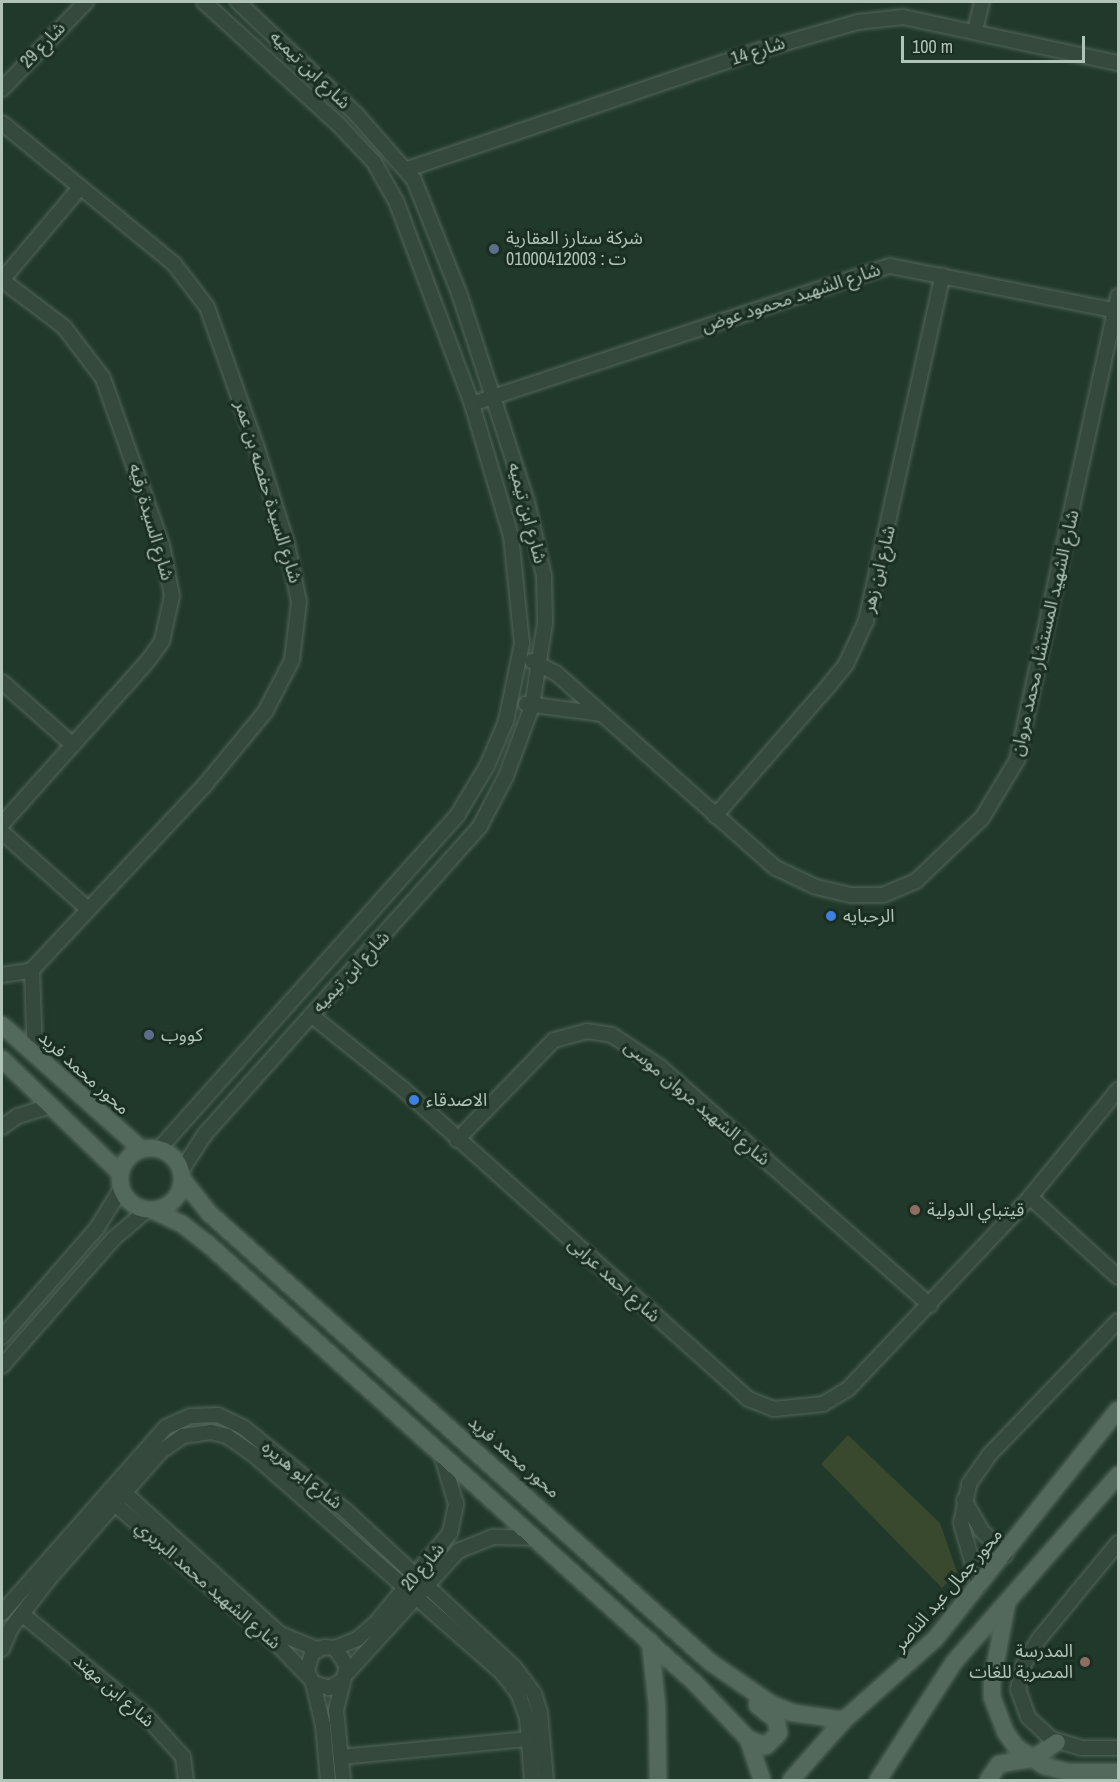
<!DOCTYPE html>
<html>
<head>
<meta charset="utf-8">
<style>
	body { margin:0 }
	#map { position:relative; width:1120px; height:1782px; overflow:hidden; background:#21392a; font-family:"Archivo Narrow","Noto Sans Arabic",sans-serif }
	div>[style] { position:absolute }
	.green>* { inset:0; background:#38492e }
	.roads { filter:drop-shadow(0 0 2px #53675a) drop-shadow(0 0 2px #53675a) }
	.minor>* { height:14px; margin:-7px; padding:0 7px; transform-origin:7px; border-radius:7px; background:#35493c }
	.major>* { height:16px; margin:-8px; padding:0 8px; transform-origin:8px; border-radius:8px; background:#53695b }
	.major>.ring { margin:-8px; padding:0; box-sizing:content-box; background:none; border:16px solid #53695b; border-radius:50% }
	.dots>* { width:16px; height:16px; translate:-50% -50%; box-sizing:border-box; border:3px solid #1a2e21; border-radius:50% }
	span { translate:-50% -50%; white-space:nowrap; text-align:center; line-height:1.15; -webkit-text-stroke:6px #1a2e21; paint-order:stroke }
	.street-label { font-size:18px; color:#b0c5b8 }
	.poi-label { font-size:18px; color:#b0c5b8 }
	.left { translate:0 -50%; text-align:left }
	.right { translate:-100% -50%; text-align:right }
	.frame { position:absolute; inset:0; border:3px solid #b0c5b8; pointer-events:none }
	.scale { position:absolute; left:901px; top:36px; width:184px; height:27px; box-sizing:border-box; border:3px solid #b0c5b8; border-top:0; padding-left:8px; font-size:18px; line-height:21px; white-space:nowrap; color:#b0c5b8; -webkit-text-stroke:4px #1a2e21; paint-order:stroke }
</style>
</head>
<body>
<div id="map">
	<div class="green">
		<i style="clip-path:polygon(848px 1435px,940px 1523px,957px 1572px,942px 1588px,821px 1464px)"></i>
	</div>
	<div class="roads">
		<div class="minor">
			<i style="left:975px;top:30px;width:29px;rotate:-76deg"></i>
			<i style="left:2px;top:89px;width:121px;rotate:-46deg"></i>
			<i style="left:2px;top:123px;width:222px;rotate:39.3deg"></i>
			<i style="left:174px;top:264px;width:54px;rotate:52.5deg"></i>
			<i style="left:207px;top:307px;width:146px;rotate:70.5deg"></i>
			<i style="left:256px;top:445px;width:104px;rotate:72.6deg"></i>
			<i style="left:287px;top:544px;width:59px;rotate:78.3deg"></i>
			<i style="left:299px;top:602px;width:58px;rotate:96.9deg"></i>
			<i style="left:292px;top:660px;width:59px;rotate:117.4deg"></i>
			<i style="left:265px;top:712px;width:96px;rotate:129.5deg"></i>
			<i style="left:204px;top:786px;width:252px;rotate:133.1deg"></i>
			<i style="left:408px;top:169px;width:368px;rotate:-18.7deg"></i>
			<i style="left:757px;top:51px;width:105px;rotate:-16deg"></i>
			<i style="left:858px;top:22px;width:45px;rotate:-6.3deg"></i>
			<i style="left:903px;top:17px;width:220px;rotate:12.1deg"></i>
			<i style="left:2px;top:280px;width:119px;rotate:-49.8deg"></i>
			<i style="left:472px;top:404px;width:440px;rotate:-18.3deg"></i>
			<i style="left:890px;top:266px;width:232px;rotate:11.2deg"></i>
			<i style="left:532px;top:661px;width:27px;rotate:27deg"></i>
			<i style="left:556px;top:673px;width:294px;rotate:41.6deg"></i>
			<i style="left:776px;top:868px;width:44px;rotate:25.4deg"></i>
			<i style="left:816px;top:887px;width:37px;rotate:13deg"></i>
			<i style="left:852px;top:895px;width:31px"></i>
			<i style="left:883px;top:895px;width:36px;rotate:-23deg"></i>
			<i style="left:916px;top:881px;width:91px;rotate:-43.7deg"></i>
			<i style="left:982px;top:818px;width:68px;rotate:-58.9deg"></i>
			<i style="left:1017px;top:760px;width:475px;rotate:-77.7deg"></i>
			<i style="left:2px;top:682px;width:95px;rotate:41.6deg"></i>
			<i style="left:526px;top:704px;width:77px;rotate:7.5deg"></i>
			<i style="left:715px;top:816px;width:175px;rotate:-48.9deg"></i>
			<i style="left:830px;top:684px;width:26px;rotate:-51deg"></i>
			<i style="left:846px;top:664px;width:47px;rotate:-65.1deg"></i>
			<i style="left:866px;top:621px;width:354px;rotate:-77.5deg"></i>
			<i style="left:2px;top:824px;width:217px;rotate:-48.2deg"></i>
			<i style="left:147px;top:662px;width:26px;rotate:-54deg"></i>
			<i style="left:162px;top:641px;width:46px;rotate:-77.5deg"></i>
			<i style="left:172px;top:596px;width:52px;rotate:-101.1deg"></i>
			<i style="left:162px;top:545px;width:177px;rotate:-109.5deg"></i>
			<i style="left:103px;top:378px;width:64px;rotate:-127.4deg"></i>
			<i style="left:64px;top:327px;width:78px;rotate:-142.8deg"></i>
			<i style="left:2px;top:832px;width:114px;rotate:41.8deg"></i>
			<i style="left:32px;top:970px;width:86px;rotate:88deg"></i>
			<i style="left:2px;top:975px;width:30px;rotate:-9deg"></i>
			<i style="left:311px;top:1015px;width:118px;rotate:38.8deg"></i>
			<i style="left:403px;top:1089px;width:464px;rotate:41.9deg"></i>
			<i style="left:748px;top:1399px;width:28px;rotate:21deg"></i>
			<i style="left:774px;top:1409px;width:49px;rotate:-5.8deg"></i>
			<i style="left:823px;top:1404px;width:29px;rotate:-31deg"></i>
			<i style="left:848px;top:1389px;width:265px;rotate:-46.5deg"></i>
			<i style="left:1030px;top:1197px;width:139px;rotate:-50.6deg"></i>
			<i style="left:2px;top:1127px;width:19px;rotate:-35deg"></i>
			<i style="left:18px;top:1116px;width:34px;rotate:-17deg"></i>
			<i style="left:457px;top:1140px;width:139px;rotate:-45.9deg"></i>
			<i style="left:554px;top:1040px;width:34px;rotate:-15deg"></i>
			<i style="left:587px;top:1031px;width:25px;rotate:9deg"></i>
			<i style="left:612px;top:1035px;width:58px;rotate:33.7deg"></i>
			<i style="left:660px;top:1067px;width:360px;rotate:41.4deg"></i>
			<i style="left:159px;top:1149px;width:449px;rotate:-48.2deg"></i>
			<i style="left:458px;top:814px;width:56px;rotate:-58.9deg"></i>
			<i style="left:487px;top:766px;width:49px;rotate:-67.1deg"></i>
			<i style="left:506px;top:721px;width:79px;rotate:-78.3deg"></i>
			<i style="left:522px;top:644px;width:109px;rotate:-95.8deg"></i>
			<i style="left:511px;top:536px;width:138px;rotate:-106.5deg"></i>
			<i style="left:472px;top:404px;width:215px;rotate:-110.5deg"></i>
			<i style="left:397px;top:203px;width:47px;rotate:-119.3deg"></i>
			<i style="left:374px;top:162px;width:52px;rotate:-133.5deg"></i>
			<i style="left:338px;top:124px;width:181px;rotate:-137.7deg"></i>
			<i style="left:181px;top:1171px;width:44px;rotate:-57deg"></i>
			<i style="left:205px;top:1134px;width:413px;rotate:-48.2deg"></i>
			<i style="left:480px;top:826px;width:56px;rotate:-62.5deg"></i>
			<i style="left:506px;top:776px;width:75px;rotate:-69.6deg"></i>
			<i style="left:532px;top:706px;width:84px;rotate:-81.1deg"></i>
			<i style="left:545px;top:623px;width:47px;rotate:-91.2deg"></i>
			<i style="left:544px;top:576px;width:76px;rotate:-102.9deg"></i>
			<i style="left:527px;top:502px;width:220px;rotate:-108deg"></i>
			<i style="left:459px;top:293px;width:122px;rotate:-111.7deg"></i>
			<i style="left:414px;top:180px;width:88px;rotate:-131.3deg"></i>
			<i style="left:356px;top:114px;width:163px;rotate:-136.5deg"></i>
			<i style="left:1030px;top:1197px;width:119px;rotate:42.3deg"></i>
			<i style="left:2px;top:1337px;width:145px;rotate:-48.9deg"></i>
			<i style="left:97px;top:1228px;width:46px;rotate:-58.4deg"></i>
			<i style="left:2px;top:1366px;width:169px;rotate:-48.8deg"></i>
			<i style="left:113px;top:1239px;width:43px;rotate:-40.3deg"></i>
			<i style="left:119px;top:1488px;width:217px;rotate:42.2deg"></i>
			<i style="left:280px;top:1634px;width:40px;rotate:22deg"></i>
			<i style="left:109px;top:1499px;width:222px;rotate:40.8deg"></i>
			<i style="left:277px;top:1644px;width:46px;rotate:45.9deg"></i>
			<i style="left:964px;top:1500px;width:34px;rotate:60deg"></i>
			<i style="left:981px;top:1530px;width:35px;rotate:46deg"></i>
			<i style="left:1118px;top:1543px;width:124px;rotate:129.5deg"></i>
			<i style="left:1039px;top:1639px;width:31px;rotate:121deg"></i>
			<i style="left:1023px;top:1666px;width:24px;rotate:102deg"></i>
			<i style="left:1018px;top:1689px;width:30px;rotate:70deg"></i>
			<i style="left:1028px;top:1717px;width:33px;rotate:43deg"></i>
			<i style="left:1052px;top:1739px;width:31px;rotate:17deg"></i>
			<i style="left:1082px;top:1748px;width:36px"></i>
			<i style="left:979px;top:1586px;width:66px;rotate:-105.9deg"></i>
			<i style="left:961px;top:1523px;width:40px;rotate:-78deg"></i>
			<i style="left:969px;top:1484px;width:37px;rotate:-55deg"></i>
			<i style="left:990px;top:1454px;width:185px;rotate:-46.1deg"></i>
			<i style="left:2px;top:1613px;width:248px;rotate:-48.6deg"></i>
			<i style="left:166px;top:1427px;width:27px;rotate:-24deg"></i>
			<i style="left:191px;top:1416px;width:27px;rotate:-2deg"></i>
			<i style="left:218px;top:1415px;width:28px;rotate:26deg"></i>
			<i style="left:243px;top:1427px;width:133px;rotate:39.2deg"></i>
			<i style="left:346px;top:1511px;width:229px;rotate:42.9deg"></i>
			<i style="left:514px;top:1667px;width:34px;rotate:53deg"></i>
			<i style="left:534px;top:1694px;width:19px;rotate:72deg"></i>
			<i style="left:540px;top:1712px;width:68px;rotate:85deg"></i>
			<i style="left:22px;top:1614px;width:162px;rotate:39.5deg"></i>
			<i style="left:147px;top:1717px;width:54px;rotate:48deg"></i>
			<i style="left:183px;top:1757px;width:23px;rotate:83deg"></i>
			<i style="left:335px;top:1648px;width:24px;rotate:-22deg"></i>
			<i style="left:357px;top:1639px;width:23px;rotate:-40deg"></i>
			<i style="left:375px;top:1624px;width:118px;rotate:-50.5deg"></i>
			<i style="left:450px;top:1533px;width:30px;rotate:-78deg"></i>
			<i style="left:456px;top:1504px;width:49px;rotate:-106.6deg"></i>
			<i style="left:2px;top:1649px;width:23px;rotate:-67deg"></i>
			<i style="left:11px;top:1628px;width:62px;rotate:-52.2deg"></i>
			<i style="left:49px;top:1579px;width:169px;rotate:-48.8deg"></i>
			<i style="left:160px;top:1452px;width:28px;rotate:-35deg"></i>
			<i style="left:183px;top:1436px;width:28px;rotate:-8deg"></i>
			<i style="left:211px;top:1432px;width:16px;rotate:14deg"></i>
			<i style="left:227px;top:1436px;width:32px;rotate:35deg"></i>
			<i style="left:253px;top:1454px;width:333px;rotate:41.3deg"></i>
			<i style="left:503px;top:1674px;width:24px;rotate:52deg"></i>
			<i style="left:518px;top:1693px;width:27px;rotate:70deg"></i>
			<i style="left:527px;top:1718px;width:62px;rotate:85.4deg"></i>
			<i style="left:347px;top:1673px;width:165px;rotate:-47.7deg"></i>
			<i style="left:458px;top:1551px;width:37px;rotate:-22deg"></i>
			<i style="left:492px;top:1537px;width:39px;rotate:1deg"></i>
			<i style="left:313px;top:1683px;width:43px;rotate:76.6deg"></i>
			<i style="left:323px;top:1725px;width:55px;rotate:84.8deg"></i>
			<i style="left:341px;top:1757px;width:189px;rotate:-5.5deg"></i>
			<i style="left:343px;top:1780px;width:70px;rotate:-95.7deg"></i>
			<i style="left:336px;top:1710px;width:45px;rotate:-76deg"></i>
			<i style="left:347px;top:1666px;width:22px;rotate:-124deg"></i>
			<i style="left:335px;top:1648px;width:11px;rotate:-175deg"></i>
			<i style="left:324px;top:1647px;width:13px;rotate:153deg"></i>
			<i style="left:312px;top:1653px;width:19px;rotate:106deg"></i>
			<i style="left:307px;top:1671px;width:13px;rotate:63deg"></i>
			<i style="left:313px;top:1683px;width:17px;rotate:17deg"></i>
			<i style="left:329px;top:1688px;width:16px;rotate:-30deg"></i>
		</div>
		<div class="major">
			<i style="left:2px;top:1025px;width:186px;rotate:41.7deg"></i>
			<i style="left:2px;top:1059px;width:164px;rotate:44deg"></i>
			<i class="ring" style="left:120px;top:1148px;width:46px;height:46px"></i>
			<i style="left:183px;top:1180px;width:42px;rotate:51.8deg"></i>
			<i style="left:209px;top:1213px;width:673px;rotate:41.87deg"></i>
			<i style="left:710px;top:1662px;width:74px;rotate:34.5deg"></i>
			<i style="left:771px;top:1704px;width:24px;rotate:22deg"></i>
			<i style="left:793px;top:1713px;width:51px;rotate:7.8deg"></i>
			<i style="left:154px;top:1211px;width:31px;rotate:25deg"></i>
			<i style="left:182px;top:1224px;width:33px;rotate:38deg"></i>
			<i style="left:208px;top:1244px;width:654px;rotate:42.03deg"></i>
			<i style="left:694px;top:1682px;width:79px;rotate:46.5deg"></i>
			<i style="left:748px;top:1739px;width:43px;rotate:71.1deg"></i>
			<i style="left:1007px;top:1603px;width:80px;rotate:100.8deg"></i>
			<i style="left:992px;top:1682px;width:15px;rotate:90deg"></i>
			<i style="left:992px;top:1697px;width:39px;rotate:69deg"></i>
			<i style="left:1006px;top:1733px;width:17px;rotate:54deg"></i>
			<i style="left:1016px;top:1747px;width:34px;rotate:34deg"></i>
			<i style="left:1044px;top:1766px;width:25px;rotate:14deg"></i>
			<i style="left:1068px;top:1772px;width:50px"></i>
			<i style="left:650px;top:1641px;width:64px;rotate:83.8deg"></i>
			<i style="left:657px;top:1705px;width:75px;rotate:89.2deg"></i>
			<i style="left:748px;top:1739px;width:19px;rotate:21deg"></i>
			<i style="left:766px;top:1746px;width:18px;rotate:-45deg"></i>
			<i style="left:779px;top:1733px;width:13px;rotate:-103deg"></i>
			<i style="left:776px;top:1720px;width:24px;rotate:-142deg"></i>
			<i style="left:791px;top:1780px;width:80px;rotate:-48.5deg"></i>
			<i style="left:844px;top:1720px;width:122px;rotate:-41.7deg"></i>
			<i style="left:935px;top:1639px;width:293px;rotate:-51.4deg"></i>
			<i style="left:878px;top:1780px;width:140px;rotate:-57.2deg"></i>
			<i style="left:954px;top:1662px;width:249px;rotate:-48.7deg"></i>
			<i style="left:988px;top:1780px;width:19px;rotate:-55deg"></i>
			<i style="left:999px;top:1764px;width:33px;rotate:-9deg"></i>
			<i style="left:1032px;top:1759px;width:30px;rotate:-34deg"></i>
		</div>
	</div>
	<div class="dots">
		<i style="left:494px;top:249px;background:#5c6f8a"></i>
		<i style="left:831px;top:916px;background:#3f7fe0"></i>
		<i style="left:149px;top:1035px;background:#5c6f8a"></i>
		<i style="left:414px;top:1100px;background:#3f7fe0"></i>
		<i style="left:915px;top:1210px;background:#8d6e63"></i>
		<i style="left:1085px;top:1662px;background:#8d6e63"></i>
	</div>
	<div class="street-label">
		<span style="left:43px;top:45px;rotate:-46deg">شارع 29</span>
		<span style="left:758px;top:51px;rotate:-18deg">شارع 14</span>
		<span style="left:310px;top:70px;rotate:44deg">شارع ابن تيميه</span>
		<span style="left:791px;top:298px;rotate:-18deg">شارع الشهيد محمود عوض</span>
		<span style="left:268px;top:492px;rotate:73deg">شارع السيدة حفصه بن عمر</span>
		<span style="left:527px;top:513px;rotate:75deg">شارع ابن تيميه</span>
		<span style="left:151px;top:522px;rotate:74deg">شارع السيدة رقيه</span>
		<span style="left:879px;top:569px;rotate:-76deg">شارع ابن زهر</span>
		<span style="left:1045px;top:633px;rotate:-77deg">شارع الشهيد المستشار محمد مروان</span>
		<span style="left:351px;top:972px;rotate:-47deg">شارع ابن تيميه</span>
		<span style="left:84px;top:1073px;rotate:42deg">محور محمد فريد</span>
		<span style="left:697px;top:1103px;rotate:40deg">شارع الشهيد مروان موسى</span>
		<span style="left:614px;top:1280px;rotate:42deg">شارع احمد عرابى</span>
		<span style="left:514px;top:1457px;rotate:41deg">محور محمد فريد</span>
		<span style="left:302px;top:1475px;rotate:39deg">شارع ابو هريره</span>
		<span style="left:423px;top:1567px;rotate:-50deg">شارع 20</span>
		<span style="left:208px;top:1585px;rotate:41deg">شارع الشهيد محمد البربري</span>
		<span style="left:948px;top:1590px;rotate:-49deg">محور جمال عبد الناصر</span>
		<span style="left:114px;top:1691px;rotate:41deg">شارع ابن مهند</span>
	</div>
	<div class="poi-label">
		<span class="left" style="left:506px;top:249px">شركة ستارز العقارية<br>ت : 01000412003</span>
		<span class="left" style="left:843px;top:916px">الرحبايه</span>
		<span class="left" style="left:161px;top:1035px">كووب</span>
		<span class="left" style="left:426px;top:1100px">الاصدقاء</span>
		<span class="left" style="left:927px;top:1210px">قيتباي الدولية</span>
		<span class="right" style="left:1073px;top:1662px">المدرسة<br>المصرية للغات</span>
	</div>
	<div class="frame"></div>
	<div class="scale">100 m</div>
</div>
</body>
</html>
